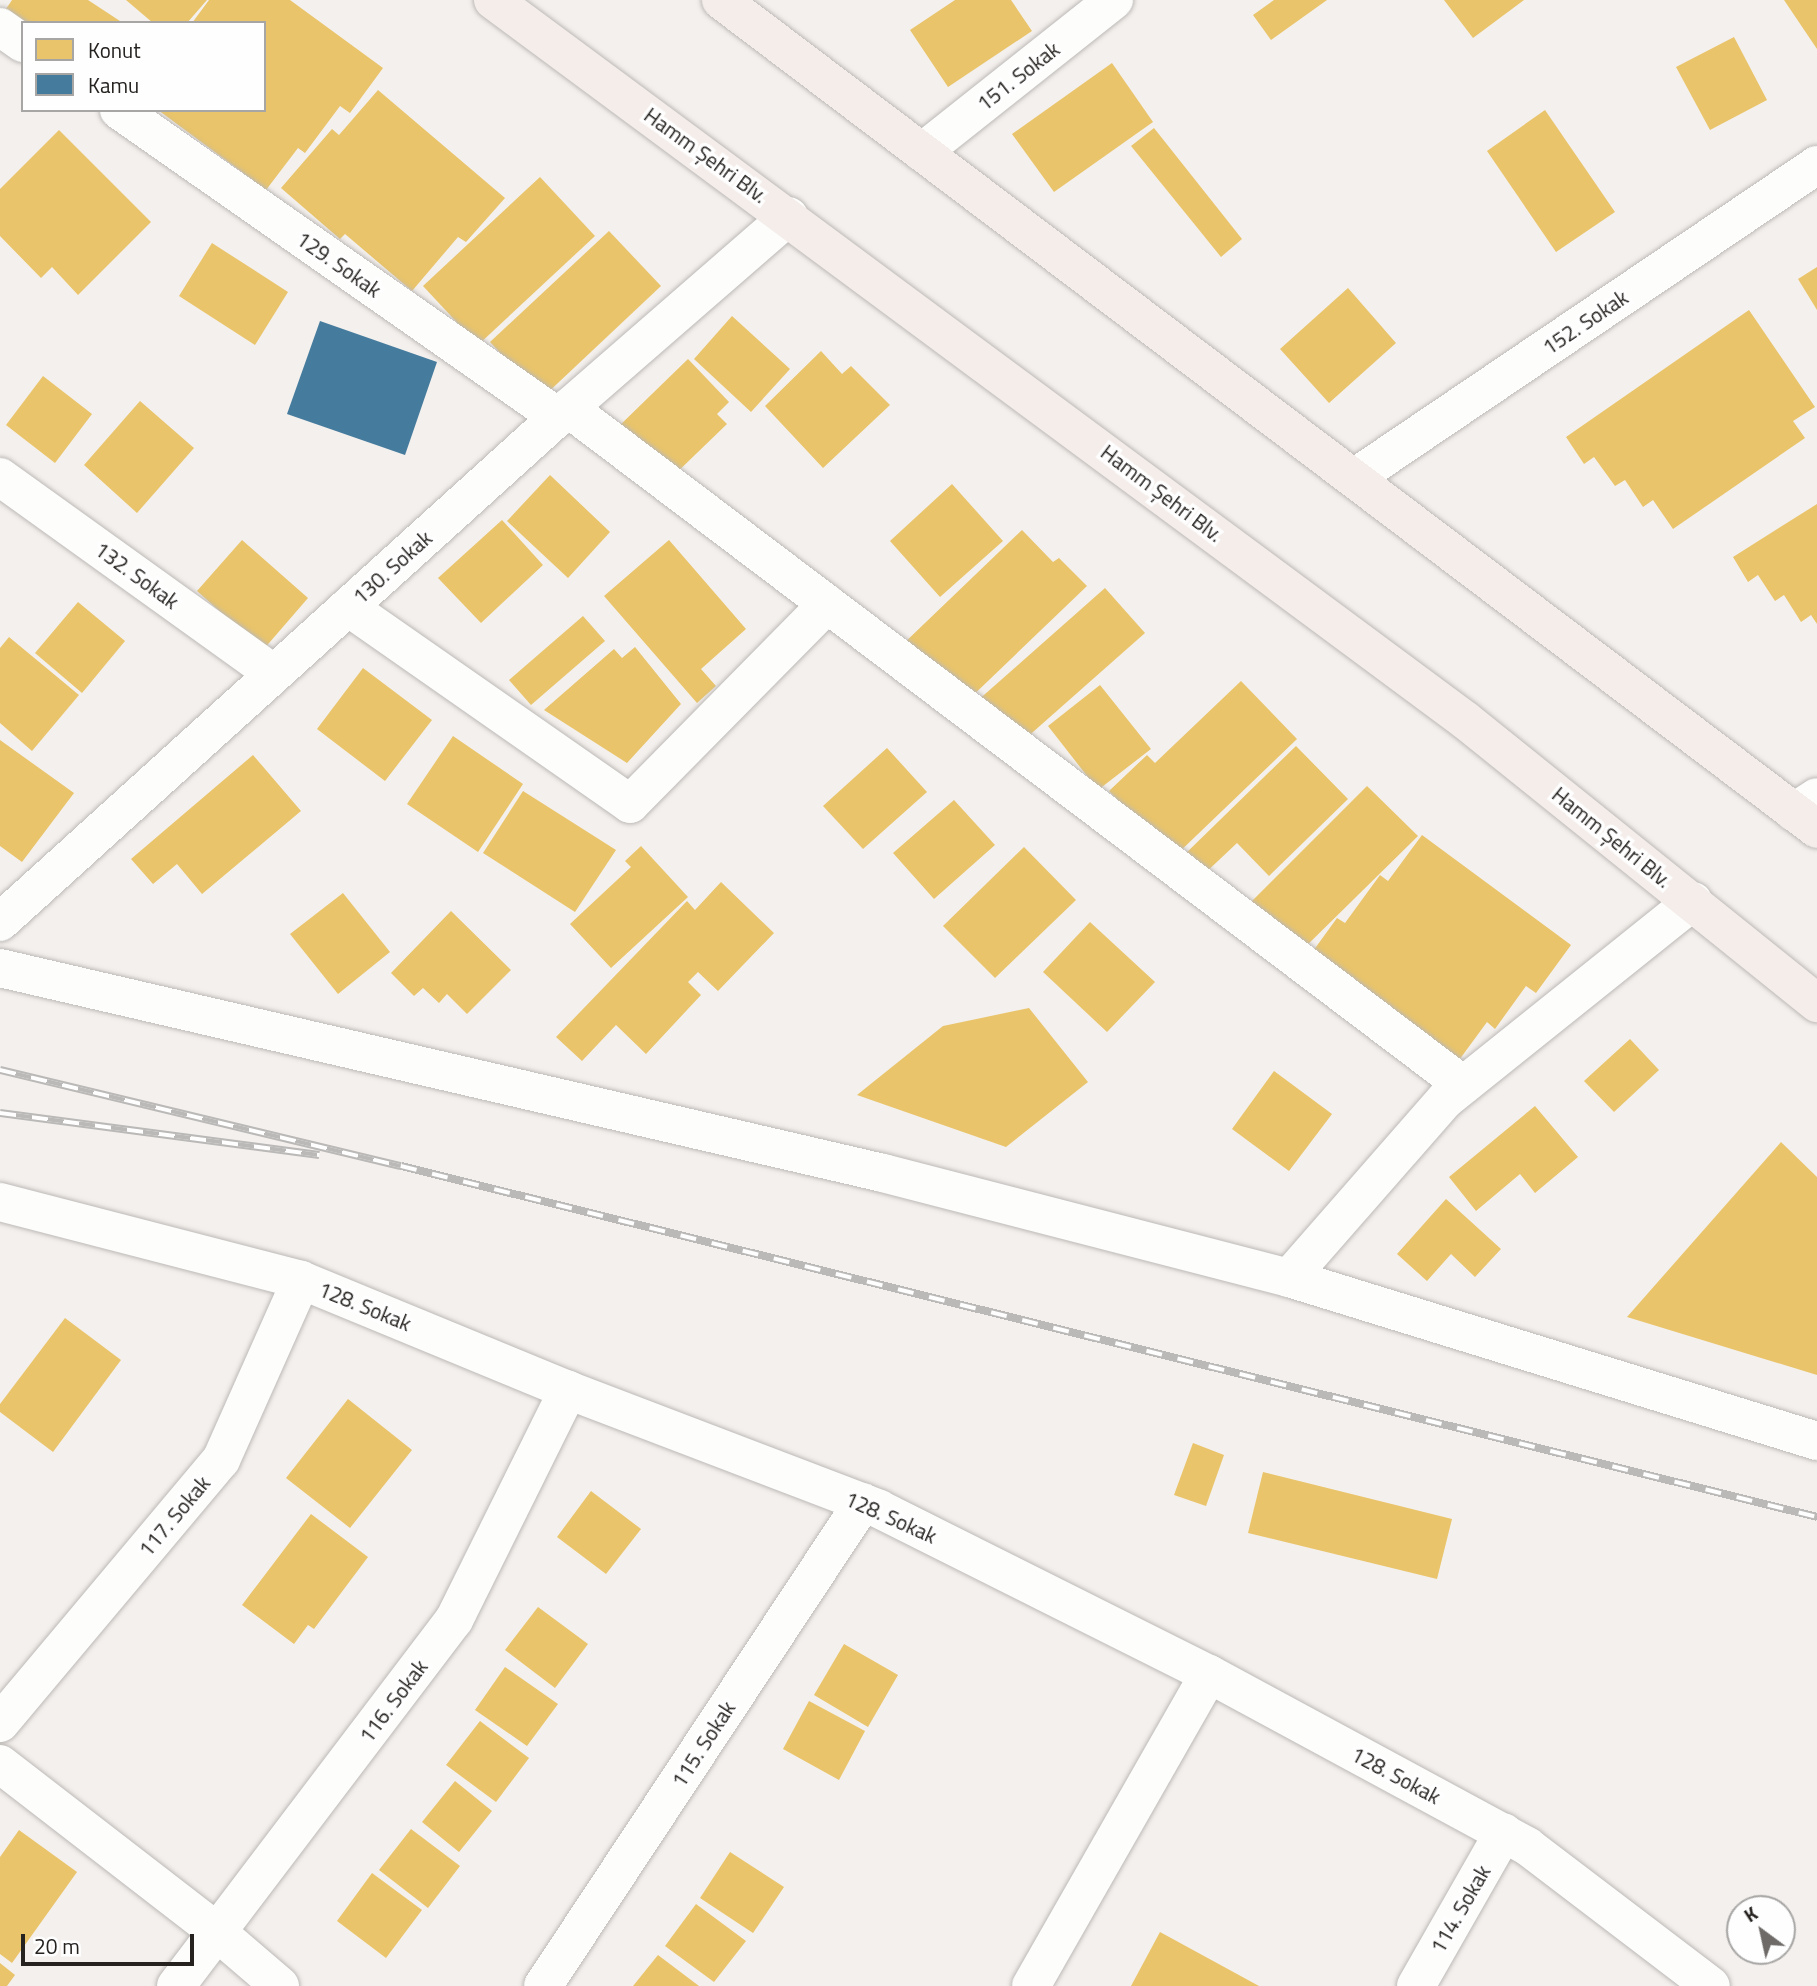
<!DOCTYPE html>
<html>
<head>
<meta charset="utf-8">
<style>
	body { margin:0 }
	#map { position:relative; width:1817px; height:1986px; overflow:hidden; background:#f4f0ed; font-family:"Titillium Web",sans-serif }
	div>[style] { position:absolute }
	.homes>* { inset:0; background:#e9c46a }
	.public>* { inset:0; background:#457b9d }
	.roads { filter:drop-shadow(0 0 2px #bcb9b7) drop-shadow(0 0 2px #bcb9b7) }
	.minor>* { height:38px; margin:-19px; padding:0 19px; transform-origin:19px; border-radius:19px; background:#fdfdfc }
	.major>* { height:38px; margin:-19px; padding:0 19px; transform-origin:19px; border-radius:19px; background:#f4edea }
	.rail>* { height:8px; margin-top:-4px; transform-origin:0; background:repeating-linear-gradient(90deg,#fefefe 0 16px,#bab9b8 0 32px); box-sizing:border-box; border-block:2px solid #bab9b8 }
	span { translate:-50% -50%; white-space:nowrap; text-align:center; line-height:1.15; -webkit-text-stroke:7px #fefefe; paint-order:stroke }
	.street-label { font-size:21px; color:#252220 }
	.legend { position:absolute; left:21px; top:21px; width:245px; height:91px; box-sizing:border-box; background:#fefefe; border:2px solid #a7a6a5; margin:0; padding:9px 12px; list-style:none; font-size:21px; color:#252220 }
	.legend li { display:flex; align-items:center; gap:14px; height:35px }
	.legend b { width:35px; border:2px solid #a7a6a5 }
	.north { position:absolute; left:1726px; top:1895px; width:70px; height:70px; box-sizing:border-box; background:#fefefe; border:2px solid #a7a6a5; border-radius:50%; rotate:327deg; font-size:19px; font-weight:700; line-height:28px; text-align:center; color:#252220 }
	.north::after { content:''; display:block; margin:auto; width:24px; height:32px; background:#6d6a68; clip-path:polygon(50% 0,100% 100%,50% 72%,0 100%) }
	.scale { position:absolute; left:21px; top:1934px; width:173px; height:32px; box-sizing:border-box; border:4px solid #252220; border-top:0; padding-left:9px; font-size:21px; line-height:24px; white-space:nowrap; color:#252220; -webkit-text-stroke:5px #fefefe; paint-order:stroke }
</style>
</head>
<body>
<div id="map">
	<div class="homes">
		<i style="clip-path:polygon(12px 0,88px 0,123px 23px,23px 23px,4px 12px)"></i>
		<i style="clip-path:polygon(126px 0,207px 0,187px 23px,153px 23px)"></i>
		<i style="clip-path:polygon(209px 0,290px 0,383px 68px,350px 113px,340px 106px,305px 153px,298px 148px,266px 190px,158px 110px,264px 110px,264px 23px,192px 23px)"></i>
		<i style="clip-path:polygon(955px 0,1011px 0,1032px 31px,948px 87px,910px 30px)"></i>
		<i style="clip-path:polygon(1274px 0,1327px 0,1271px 40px,1253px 15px)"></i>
		<i style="clip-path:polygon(1444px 0,1524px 0,1473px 38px)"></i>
		<i style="clip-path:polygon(1784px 0,1817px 0,1817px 49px)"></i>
		<i style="clip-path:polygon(1734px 37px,1767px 100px,1710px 130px,1676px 67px)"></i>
		<i style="clip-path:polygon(1112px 63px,1153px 122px,1054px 192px,1012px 134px)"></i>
		<i style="clip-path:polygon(378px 90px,505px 198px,466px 242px,458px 237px,412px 291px,345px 234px,340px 239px,281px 188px,332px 129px,339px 135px)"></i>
		<i style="clip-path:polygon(1545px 110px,1615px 212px,1556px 252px,1487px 151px)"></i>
		<i style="clip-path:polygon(1154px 128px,1242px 239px,1221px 257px,1131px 146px)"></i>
		<i style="clip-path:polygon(59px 130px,151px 222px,78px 295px,52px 267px,41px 278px,0 236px,0 189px)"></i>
		<i style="clip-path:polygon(540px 177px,595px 236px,478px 345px,423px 286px)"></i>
		<i style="clip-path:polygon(609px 231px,661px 286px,542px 398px,490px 342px)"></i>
		<i style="clip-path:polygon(212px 243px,288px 292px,255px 345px,179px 296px)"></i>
		<i style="clip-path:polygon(1817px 267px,1817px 310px,1798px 279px)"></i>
		<i style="clip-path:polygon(1348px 288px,1396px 343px,1329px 403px,1280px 349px)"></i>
		<i style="clip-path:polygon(1749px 310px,1815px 407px,1793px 421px,1805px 438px,1673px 529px,1653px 500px,1643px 507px,1625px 480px,1615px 486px,1594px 457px,1584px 464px,1566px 437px)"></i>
		<i style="clip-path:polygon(732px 316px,790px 369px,751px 412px,694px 359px)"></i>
		<i style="clip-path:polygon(821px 351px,842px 374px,851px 366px,890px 405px,823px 468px,765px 406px)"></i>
		<i style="clip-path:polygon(688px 359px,729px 402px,717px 414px,727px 424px,669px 480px,617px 428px)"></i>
		<i style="clip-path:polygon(43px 376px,92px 414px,55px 463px,6px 425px)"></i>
		<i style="clip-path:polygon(140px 401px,194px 448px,137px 513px,84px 465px)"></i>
		<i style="clip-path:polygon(550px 475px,610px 532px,568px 578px,507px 521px)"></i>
		<i style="clip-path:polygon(952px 484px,1003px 541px,940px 597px,890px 541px)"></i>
		<i style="clip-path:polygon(1817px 504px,1817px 624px,1811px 615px,1801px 622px,1784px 595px,1775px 601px,1758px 575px,1748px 582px,1733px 557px)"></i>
		<i style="clip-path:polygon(502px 520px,543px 565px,481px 623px,438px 578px)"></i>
		<i style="clip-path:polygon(1022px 530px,1053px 562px,1059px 558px,1087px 586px,964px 704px,900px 647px)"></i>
		<i style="clip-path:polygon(242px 540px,308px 598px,263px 650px,197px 591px)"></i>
		<i style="clip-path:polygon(669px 540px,746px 629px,701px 669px,716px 686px,697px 703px,604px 596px)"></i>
		<i style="clip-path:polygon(1105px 588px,1145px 633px,1016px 747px,976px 702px)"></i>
		<i style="clip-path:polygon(78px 602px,125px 641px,82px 693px,35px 653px)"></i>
		<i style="clip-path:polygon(583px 616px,605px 641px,531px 705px,509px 680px)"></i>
		<i style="clip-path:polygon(9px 637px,79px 695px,32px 751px,0 723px,0 648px)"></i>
		<i style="clip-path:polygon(635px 647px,681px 704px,627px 763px,544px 710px,614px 649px,622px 658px)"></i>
		<i style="clip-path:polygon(363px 668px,432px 720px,385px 781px,317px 729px)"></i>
		<i style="clip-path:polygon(1241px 681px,1297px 739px,1173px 858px,1109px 791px,1147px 755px,1155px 763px)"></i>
		<i style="clip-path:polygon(1100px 685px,1151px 749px,1098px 790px,1048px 726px)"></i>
		<i style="clip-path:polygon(453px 736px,523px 784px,478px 852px,407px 804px)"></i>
		<i style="clip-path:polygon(0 740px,74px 793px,22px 862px,0 846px)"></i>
		<i style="clip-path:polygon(1296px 746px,1348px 799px,1269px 876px,1237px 843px,1201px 877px,1182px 857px)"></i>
		<i style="clip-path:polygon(887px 748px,927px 792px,863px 849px,823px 806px)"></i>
		<i style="clip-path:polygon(253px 755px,301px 811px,202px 894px,177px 864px,153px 884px,131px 859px)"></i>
		<i style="clip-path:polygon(1367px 786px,1418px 836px,1295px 957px,1246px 907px)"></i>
		<i style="clip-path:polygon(523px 791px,616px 850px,575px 912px,483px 853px)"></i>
		<i style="clip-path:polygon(954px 800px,995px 845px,934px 899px,893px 853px)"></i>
		<i style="clip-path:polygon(1422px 835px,1571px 945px,1536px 993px,1526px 986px,1495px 1029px,1487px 1022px,1454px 1067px,1308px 958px,1337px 918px,1345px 923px,1380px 875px,1388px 881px)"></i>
		<i style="clip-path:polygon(641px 846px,688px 897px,611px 968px,570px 924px,631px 867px,625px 861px)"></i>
		<i style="clip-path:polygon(1024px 847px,1076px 900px,995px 978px,943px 926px)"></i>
		<i style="clip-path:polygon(721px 882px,774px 933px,718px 991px,698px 972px,688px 982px,701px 995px,646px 1054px,616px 1025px,582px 1061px,556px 1037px,687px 901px,695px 910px)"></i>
		<i style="clip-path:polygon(343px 893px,390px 952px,338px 994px,290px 934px)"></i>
		<i style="clip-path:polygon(451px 911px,511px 970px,467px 1014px,447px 994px,439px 1003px,423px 988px,414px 996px,391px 973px)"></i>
		<i style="clip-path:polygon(1090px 922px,1155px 982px,1107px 1032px,1043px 972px)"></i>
		<i style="clip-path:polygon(1029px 1008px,1088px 1082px,1006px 1147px,857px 1095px,943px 1026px)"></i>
		<i style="clip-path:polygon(1630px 1039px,1659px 1070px,1614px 1112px,1584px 1081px)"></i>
		<i style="clip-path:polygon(1274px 1071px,1332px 1114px,1289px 1171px,1232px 1129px)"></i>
		<i style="clip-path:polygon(1535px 1106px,1578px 1157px,1535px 1193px,1520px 1174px,1476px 1211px,1449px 1177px)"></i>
		<i style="clip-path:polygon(1781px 1142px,1817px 1177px,1817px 1375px,1627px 1317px)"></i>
		<i style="clip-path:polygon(1446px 1199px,1501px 1249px,1475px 1277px,1451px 1254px,1427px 1281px,1397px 1254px)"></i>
		<i style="clip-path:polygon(65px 1318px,121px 1360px,53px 1452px,0 1412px,0 1404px)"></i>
		<i style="clip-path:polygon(348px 1399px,412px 1450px,350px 1528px,286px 1478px)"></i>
		<i style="clip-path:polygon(1193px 1443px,1224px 1455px,1206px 1506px,1174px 1495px)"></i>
		<i style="clip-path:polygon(1263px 1472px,1452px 1519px,1437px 1579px,1248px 1533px)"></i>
		<i style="clip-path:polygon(591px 1491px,641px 1529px,606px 1574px,557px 1537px)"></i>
		<i style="clip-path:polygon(311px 1514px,368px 1557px,314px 1629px,308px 1625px,294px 1644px,242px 1605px)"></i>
		<i style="clip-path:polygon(538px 1607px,588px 1644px,555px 1688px,505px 1650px)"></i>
		<i style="clip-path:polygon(844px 1644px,898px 1675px,868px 1727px,814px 1695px)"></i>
		<i style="clip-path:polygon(505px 1667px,558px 1704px,527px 1746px,475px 1710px)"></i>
		<i style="clip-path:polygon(809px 1701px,865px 1731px,839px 1780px,783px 1749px)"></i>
		<i style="clip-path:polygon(480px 1721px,529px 1758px,496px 1802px,446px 1765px)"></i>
		<i style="clip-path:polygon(455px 1781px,492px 1811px,459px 1852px,422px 1822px)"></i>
		<i style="clip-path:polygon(411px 1829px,460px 1866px,428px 1908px,379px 1870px)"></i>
		<i style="clip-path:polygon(19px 1830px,77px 1872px,12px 1963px,0 1954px,0 1857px)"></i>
		<i style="clip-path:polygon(730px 1852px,784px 1887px,753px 1933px,700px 1898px)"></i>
		<i style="clip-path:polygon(372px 1873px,422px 1910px,386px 1958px,337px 1921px)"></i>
		<i style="clip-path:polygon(696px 1904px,746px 1941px,714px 1982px,665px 1946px)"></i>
		<i style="clip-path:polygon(1160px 1932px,1259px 1986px,1131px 1986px)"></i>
		<i style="clip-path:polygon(658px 1955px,699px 1986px,633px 1986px)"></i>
		<i style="clip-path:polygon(0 1963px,15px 1975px,7px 1986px,0 1986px)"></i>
	</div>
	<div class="public">
		<i style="clip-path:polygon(320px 321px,437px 362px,405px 455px,287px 414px)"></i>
	</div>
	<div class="roads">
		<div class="minor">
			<i style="left:0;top:27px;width:28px;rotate:35deg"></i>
			<i style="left:119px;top:110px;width:536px;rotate:34.97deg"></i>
			<i style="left:922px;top:152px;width:245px;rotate:-38.4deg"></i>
			<i style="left:568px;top:408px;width:1122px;rotate:37.1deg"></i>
			<i style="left:0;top:477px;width:336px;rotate:35.7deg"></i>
			<i style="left:1354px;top:478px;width:559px;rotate:-34.06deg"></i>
			<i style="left:348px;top:607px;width:344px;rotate:34.9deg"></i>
			<i style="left:630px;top:804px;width:281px;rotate:-45.4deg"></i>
			<i style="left:1794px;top:812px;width:27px;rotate:-33deg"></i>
			<i style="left:0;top:922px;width:753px;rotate:-42.15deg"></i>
			<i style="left:558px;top:417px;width:306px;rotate:-41deg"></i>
			<i style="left:0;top:968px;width:906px;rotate:13.07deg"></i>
			<i style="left:883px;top:1173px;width:419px;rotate:14.5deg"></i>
			<i style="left:1289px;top:1278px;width:553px;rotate:17.16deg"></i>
			<i style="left:0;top:1202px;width:311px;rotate:14.5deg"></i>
			<i style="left:301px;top:1280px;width:289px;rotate:22.4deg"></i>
			<i style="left:568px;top:1390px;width:333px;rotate:20.9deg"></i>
			<i style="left:879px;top:1509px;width:369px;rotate:26.6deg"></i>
			<i style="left:1209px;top:1674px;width:362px;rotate:28.4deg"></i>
			<i style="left:1527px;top:1846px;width:231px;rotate:37.3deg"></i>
			<i style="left:1289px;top:1278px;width:237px;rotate:-48.8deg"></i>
			<i style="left:1445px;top:1100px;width:318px;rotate:-38.7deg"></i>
			<i style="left:0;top:1723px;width:344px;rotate:-50deg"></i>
			<i style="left:221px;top:1460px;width:197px;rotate:-66deg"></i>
			<i style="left:0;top:1764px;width:274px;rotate:37.7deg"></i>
			<i style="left:217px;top:1932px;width:83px;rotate:40.6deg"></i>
			<i style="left:176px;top:1986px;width:460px;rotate:-52.8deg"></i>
			<i style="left:454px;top:1620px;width:257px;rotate:-63.6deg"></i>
			<i style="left:543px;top:1986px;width:580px;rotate:-56.53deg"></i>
			<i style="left:1031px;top:1986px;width:359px;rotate:-60.3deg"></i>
			<i style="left:1416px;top:1986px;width:177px;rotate:-60.3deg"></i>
		</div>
		<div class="major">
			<i style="left:493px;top:0;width:1210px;rotate:36.53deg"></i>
			<i style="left:1465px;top:720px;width:452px;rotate:38.8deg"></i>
			<i style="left:721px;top:0;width:1374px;rotate:37.1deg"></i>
		</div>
	</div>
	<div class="rail">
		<i style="left:0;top:1070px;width:412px;rotate:13.5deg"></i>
		<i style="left:401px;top:1166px;width:1459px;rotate:13.92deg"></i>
		<i style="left:0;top:1113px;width:322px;rotate:7.5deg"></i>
	</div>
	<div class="street-label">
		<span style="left:1018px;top:76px;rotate:-38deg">151. Sokak</span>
		<span style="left:706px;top:155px;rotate:36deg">Hamm Şehri Blv.</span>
		<span style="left:339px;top:264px;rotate:35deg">129. Sokak</span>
		<span style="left:1585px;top:322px;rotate:-34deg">152. Sokak</span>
		<span style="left:1162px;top:493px;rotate:37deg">Hamm Şehri Blv.</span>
		<span style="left:392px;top:567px;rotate:-42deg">130. Sokak</span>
		<span style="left:137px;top:575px;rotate:36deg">132. Sokak</span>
		<span style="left:1612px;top:837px;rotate:39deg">Hamm Şehri Blv.</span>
		<span style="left:365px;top:1306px;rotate:22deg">128. Sokak</span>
		<span style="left:174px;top:1516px;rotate:-50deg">117. Sokak</span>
		<span style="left:891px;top:1517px;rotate:24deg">128. Sokak</span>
		<span style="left:393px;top:1701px;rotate:-53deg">116. Sokak</span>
		<span style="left:703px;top:1744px;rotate:-57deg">115. Sokak</span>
		<span style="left:1396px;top:1775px;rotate:28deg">128. Sokak</span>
		<span style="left:1460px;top:1909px;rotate:-60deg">114. Sokak</span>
	</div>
	<ul class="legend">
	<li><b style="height:19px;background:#e9c46a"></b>Konut</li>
	<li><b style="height:19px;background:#457b9d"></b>Kamu</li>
	</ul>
	<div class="north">K</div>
	<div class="scale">20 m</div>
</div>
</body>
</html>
